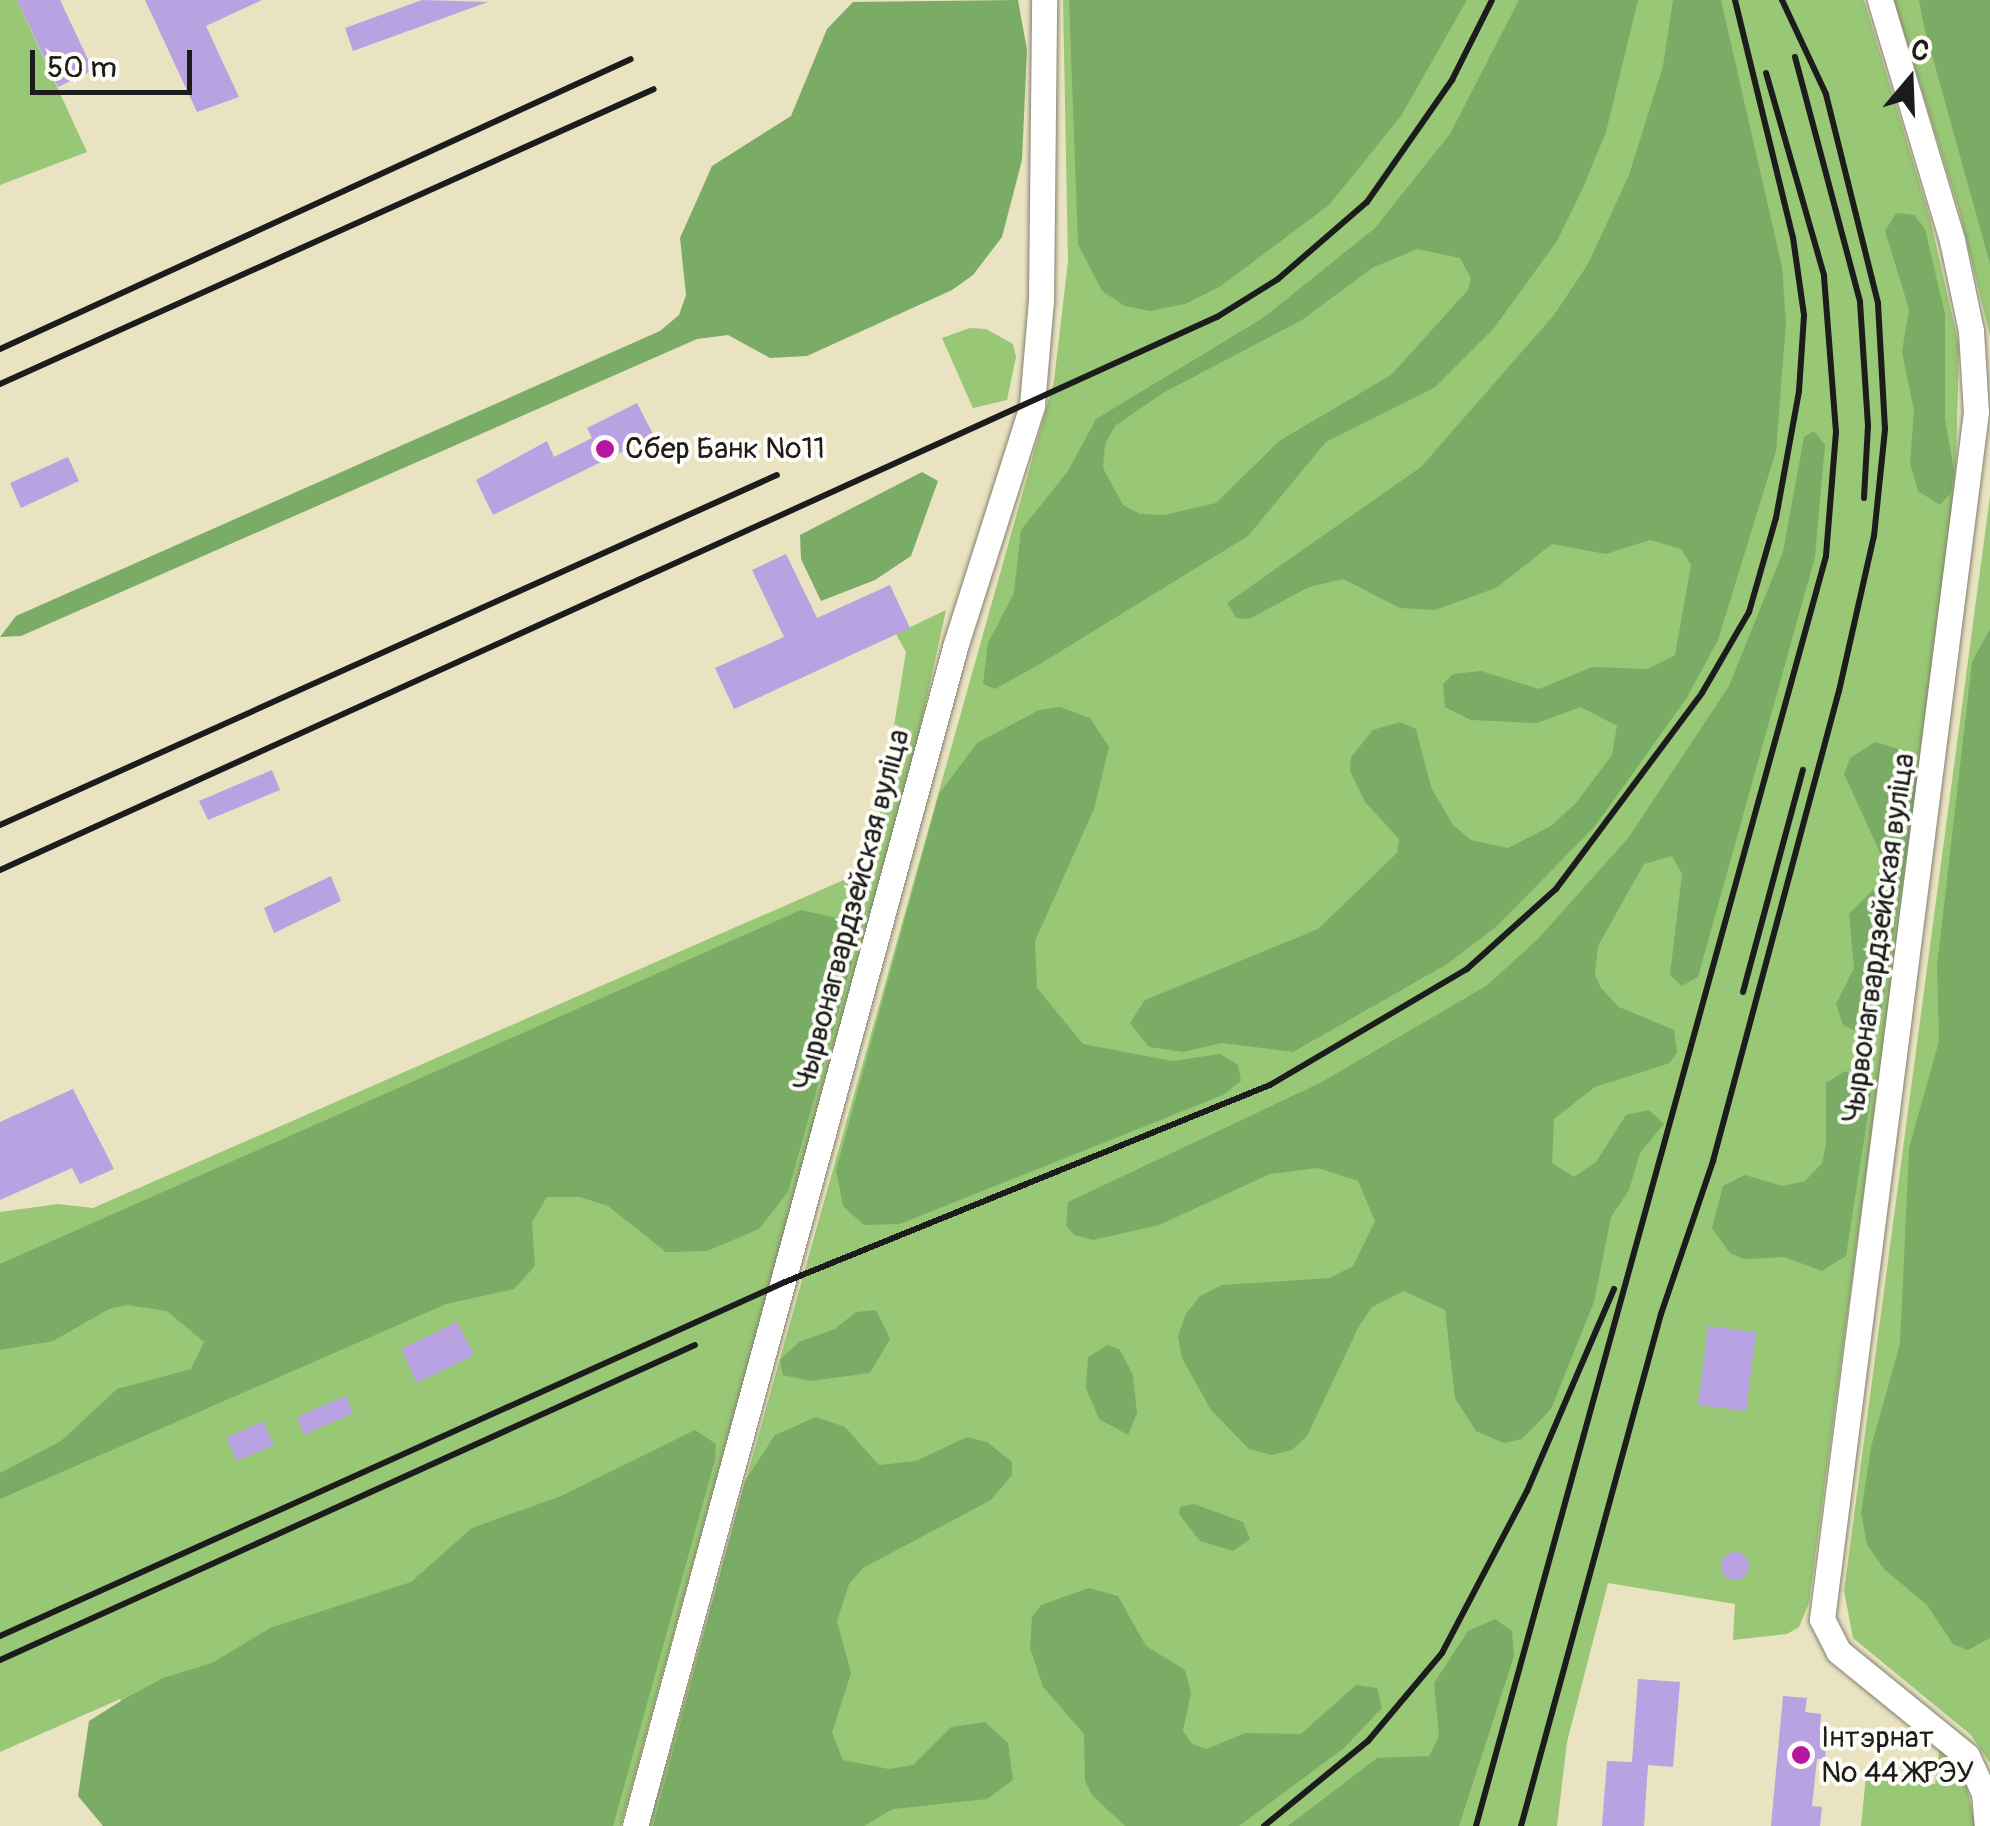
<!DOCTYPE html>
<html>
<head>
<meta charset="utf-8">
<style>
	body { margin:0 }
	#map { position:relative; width:1990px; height:1826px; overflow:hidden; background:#eae3c2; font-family:Pangolin,sans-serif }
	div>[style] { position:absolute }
	.green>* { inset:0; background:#98c775 }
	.forest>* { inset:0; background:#7aac66 }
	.building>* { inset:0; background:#b8a2e1 }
	.round { border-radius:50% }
	.roads { filter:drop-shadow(0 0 2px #83806f) drop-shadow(0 0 2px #83806f) }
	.minor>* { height:25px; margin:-12.5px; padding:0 12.5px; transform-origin:12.5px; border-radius:12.5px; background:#fff }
	.rail>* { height:6px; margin:-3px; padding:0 3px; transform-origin:3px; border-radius:3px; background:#1c1c1c }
	.dots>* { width:28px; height:28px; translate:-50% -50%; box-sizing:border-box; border:5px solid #fdfcf7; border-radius:50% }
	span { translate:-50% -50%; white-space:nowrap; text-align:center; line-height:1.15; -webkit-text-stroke:8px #fdfcf7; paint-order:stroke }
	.poi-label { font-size:30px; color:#1c1c1c }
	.left { translate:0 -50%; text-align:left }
	.street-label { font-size:30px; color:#1c1c1c }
	.north { position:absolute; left:1860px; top:30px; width:100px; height:100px; -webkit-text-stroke:8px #fdfcf7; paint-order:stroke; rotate:19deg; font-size:28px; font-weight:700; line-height:40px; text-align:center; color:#1c1c1c }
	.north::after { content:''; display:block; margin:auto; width:35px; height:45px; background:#1c1c1c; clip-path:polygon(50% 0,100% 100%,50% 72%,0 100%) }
	.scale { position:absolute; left:30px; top:50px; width:162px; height:45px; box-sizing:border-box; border:5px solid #1c1c1c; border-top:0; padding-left:12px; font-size:30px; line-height:35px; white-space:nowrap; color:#1c1c1c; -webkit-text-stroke:8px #fdfcf7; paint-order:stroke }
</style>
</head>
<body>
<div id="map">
	<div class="green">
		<i style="clip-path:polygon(0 0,17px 0,87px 152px,0 185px)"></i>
		<i style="clip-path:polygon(1063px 0,1864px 0,1930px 218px,1959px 346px,1955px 505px,1809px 1603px,1799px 1627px,1787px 1634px,1733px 1640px,1735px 1604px,1608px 1583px,1567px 1742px,1557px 1826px,649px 1826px,1054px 381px,1068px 261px)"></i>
		<i style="clip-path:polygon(1894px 0,1990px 0,1990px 336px,1959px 210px)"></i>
		<i style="clip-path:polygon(970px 328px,986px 329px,1013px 344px,1016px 357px,1007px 400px,973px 408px,942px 338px)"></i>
		<i style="clip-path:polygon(1990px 496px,1990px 1763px,1971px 1735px,1853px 1638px,1844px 1591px)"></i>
		<i style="clip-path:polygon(946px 610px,911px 770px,621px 1826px,200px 1826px,120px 1699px,0 1752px,0 1212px,58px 1204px,93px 1208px,871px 868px,906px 652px,896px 634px)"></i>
		<i style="clip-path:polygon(1940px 1745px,1966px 1782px,1975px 1826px,1861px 1826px,1866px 1776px,1935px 1784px)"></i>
	</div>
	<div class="forest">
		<i style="clip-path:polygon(1018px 0,1027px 50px,1022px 160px,1002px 237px,973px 275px,952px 290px,807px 356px,770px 358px,728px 335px,697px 339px,21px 636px,0 637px,16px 616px,660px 331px,679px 315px,686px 295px,680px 238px,712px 166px,791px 116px,827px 29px,853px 2px)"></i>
		<i style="clip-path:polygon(1069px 0,1467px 0,1401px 116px,1329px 205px,1221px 286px,1185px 304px,1150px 311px,1125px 306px,1102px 291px,1078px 244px)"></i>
		<i style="clip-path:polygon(evenodd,1519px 0,1638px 0,1606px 132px,1583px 188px,1557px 241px,1494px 328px,1434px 388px,1326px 442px,1248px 536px,1040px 664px,995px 689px,983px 684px,988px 643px,1014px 593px,1021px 530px,1068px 471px,1096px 419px,1263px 318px,1375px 228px,1450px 134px,1519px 0,1417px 249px,1460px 258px,1471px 278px,1468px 290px,1391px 375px,1279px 441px,1216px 503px,1164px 515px,1140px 514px,1123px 505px,1103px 468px,1105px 444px,1115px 426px,1163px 393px,1302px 320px,1372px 268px,1417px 249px)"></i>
		<i style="clip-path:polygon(1673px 0,1721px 0,1782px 267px,1786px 323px,1776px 451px,1718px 640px,1686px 699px,1595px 826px,1497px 926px,1447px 964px,1293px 1052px,1222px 1043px,1183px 1052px,1149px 1047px,1130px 1023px,1145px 1000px,1318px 929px,1397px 853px,1399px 839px,1365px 802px,1350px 771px,1351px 757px,1373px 730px,1400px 722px,1416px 729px,1431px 787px,1453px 825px,1471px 840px,1508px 848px,1551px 826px,1576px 803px,1612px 755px,1617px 726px,1581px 707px,1537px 723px,1471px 720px,1445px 707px,1443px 684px,1453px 674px,1481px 671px,1539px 689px,1592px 667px,1648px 669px,1675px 655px,1691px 565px,1681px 549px,1650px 540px,1606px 554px,1552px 544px,1496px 588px,1435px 610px,1400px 608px,1343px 579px,1309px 587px,1249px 619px,1236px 618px,1227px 603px,1421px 467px,1554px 315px,1588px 264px,1629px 175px,1663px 66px)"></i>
		<i style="clip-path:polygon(1919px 0,1990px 0,1990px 264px,1924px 26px)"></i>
		<i style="clip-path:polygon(1896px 213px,1914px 215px,1925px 229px,1945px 314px,1945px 419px,1954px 470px,1951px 493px,1940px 505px,1918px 491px,1910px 463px,1914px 411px,1902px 352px,1909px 309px,1885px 231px)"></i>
		<i style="clip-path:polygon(1814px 431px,1825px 445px,1815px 557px,1698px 977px,1682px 986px,1670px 975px,1682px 874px,1672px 856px,1644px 864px,1598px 946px,1595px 975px,1601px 988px,1619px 1007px,1674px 1030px,1677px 1052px,1670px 1063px,1595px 1087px,1554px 1119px,1552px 1163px,1574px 1177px,1596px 1162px,1626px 1115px,1649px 1110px,1664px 1124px,1640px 1153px,1629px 1190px,1611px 1217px,1594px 1302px,1551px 1409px,1522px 1439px,1504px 1443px,1476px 1431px,1455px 1398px,1445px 1310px,1404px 1291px,1372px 1307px,1359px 1326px,1307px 1436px,1292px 1450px,1271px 1455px,1249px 1449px,1211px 1410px,1182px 1358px,1178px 1336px,1186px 1314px,1200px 1296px,1222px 1285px,1330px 1278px,1353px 1266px,1375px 1221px,1358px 1181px,1318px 1168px,1270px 1174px,1159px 1225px,1093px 1240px,1074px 1235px,1066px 1225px,1068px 1202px,1320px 1083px,1486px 986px,1537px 940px,1629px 837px,1729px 686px,1783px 552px,1804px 437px)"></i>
		<i style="clip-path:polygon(922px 472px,938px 481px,911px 556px,875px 580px,821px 601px,801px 559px,800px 535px)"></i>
		<i style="clip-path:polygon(1990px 629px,1990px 1638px,1968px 1650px,1953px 1644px,1927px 1605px,1883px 1568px,1867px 1544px,1861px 1513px,1871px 1447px,1900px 1344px,1909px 1148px,1939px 1041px,1937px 966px,1972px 662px)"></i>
		<i style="clip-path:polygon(1060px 707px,1090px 718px,1109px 747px,1094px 809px,1035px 941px,1037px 988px,1083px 1044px,1172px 1061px,1220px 1054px,1238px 1065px,1241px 1081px,1223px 1095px,900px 1224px,864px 1225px,843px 1206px,836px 1170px,939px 794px,977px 743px,1039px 710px)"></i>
		<i style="clip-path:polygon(1875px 742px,1912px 753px,1918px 778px,1881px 1014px,1860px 1033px,1843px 1025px,1836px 1004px,1854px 968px,1849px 914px,1875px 888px,1881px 855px,1844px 774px,1850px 758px)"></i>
		<i style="clip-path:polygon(801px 910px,837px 918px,852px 946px,852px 963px,788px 1192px,759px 1229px,707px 1251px,666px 1252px,608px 1206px,580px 1197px,547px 1197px,532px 1222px,535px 1266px,514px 1289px,446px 1304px,0 1499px,0 1473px,61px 1441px,117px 1389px,191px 1369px,204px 1342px,167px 1311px,127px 1305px,109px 1309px,53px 1341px,0 1350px,0 1264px)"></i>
		<i style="clip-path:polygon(1845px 1071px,1865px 1082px,1871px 1095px,1846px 1256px,1822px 1271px,1784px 1257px,1744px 1259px,1730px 1253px,1712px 1228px,1723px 1186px,1745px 1175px,1783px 1186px,1805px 1181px,1822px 1163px,1826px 1144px,1826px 1083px)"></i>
		<i style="clip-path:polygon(876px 1310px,890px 1339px,870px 1373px,810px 1381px,783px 1375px,780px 1360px,799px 1342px,835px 1329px,856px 1312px)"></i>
		<i style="clip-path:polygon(1108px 1345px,1120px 1350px,1133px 1375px,1137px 1413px,1128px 1435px,1099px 1419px,1086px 1388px,1088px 1357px)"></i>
		<i style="clip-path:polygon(816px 1417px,845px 1427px,879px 1465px,916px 1461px,967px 1437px,987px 1442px,1012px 1462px,1012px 1475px,991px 1500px,863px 1568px,849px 1584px,837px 1621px,851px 1673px,832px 1733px,843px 1760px,889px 1769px,913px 1765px,951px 1727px,985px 1722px,1008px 1743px,1013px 1780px,987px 1799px,893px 1809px,864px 1826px,653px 1826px,745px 1481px,775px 1435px)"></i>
		<i style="clip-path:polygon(695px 1430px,716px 1444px,715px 1460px,613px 1826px,103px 1826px,78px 1796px,89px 1721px,124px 1699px,163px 1678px,212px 1663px,270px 1628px,411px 1582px,472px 1528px,561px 1496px)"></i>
		<i style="clip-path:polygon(1194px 1504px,1243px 1522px,1250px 1539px,1233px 1551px,1200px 1541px,1179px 1514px,1180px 1507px)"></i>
		<i style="clip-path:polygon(1089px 1588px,1118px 1596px,1146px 1646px,1185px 1670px,1191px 1693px,1183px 1731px,1192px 1744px,1207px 1749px,1245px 1733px,1301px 1734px,1356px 1685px,1377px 1688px,1382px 1708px,1344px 1748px,1239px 1826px,1125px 1826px,1092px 1795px,1085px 1781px,1084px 1734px,1043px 1687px,1030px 1648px,1032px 1617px,1041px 1605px)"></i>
		<i style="clip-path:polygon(1495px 1619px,1512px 1631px,1514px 1656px,1459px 1826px,1288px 1826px,1377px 1758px,1429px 1756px,1439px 1736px,1434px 1683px,1468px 1631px)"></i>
	</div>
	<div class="building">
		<i style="clip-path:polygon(17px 0,60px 0,93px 70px,58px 87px)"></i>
		<i style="clip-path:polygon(145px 0,262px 0,206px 26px,239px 97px,197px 112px)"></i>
		<i style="clip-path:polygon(422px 0,488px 2px,353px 51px,345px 28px)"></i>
		<i style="clip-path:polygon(637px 403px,654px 436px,493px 515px,476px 480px,547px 441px,554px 457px,592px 438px,587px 428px)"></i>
		<i style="clip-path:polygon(68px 457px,79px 481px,21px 508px,10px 483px)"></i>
		<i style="clip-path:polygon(786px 554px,817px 618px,890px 585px,910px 628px,734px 709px,715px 668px,784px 637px,752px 570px)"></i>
		<i style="clip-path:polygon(272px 770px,280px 790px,208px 820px,199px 801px)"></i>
		<i style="clip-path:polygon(331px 876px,341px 901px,274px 933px,264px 908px)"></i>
		<i style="clip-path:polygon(73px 1089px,114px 1169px,80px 1184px,72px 1168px,0 1200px,0 1122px)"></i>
		<i style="clip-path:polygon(457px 1322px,474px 1355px,417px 1383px,401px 1349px)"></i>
		<i style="clip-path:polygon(1708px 1326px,1756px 1332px,1746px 1411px,1698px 1405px)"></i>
		<i style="clip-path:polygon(346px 1396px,353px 1413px,304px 1435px,297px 1417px)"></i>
		<i style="clip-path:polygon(263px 1421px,274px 1445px,237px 1461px,226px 1438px)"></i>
		<i class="round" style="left:1721px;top:1552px;width:28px;height:28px"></i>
		<i style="clip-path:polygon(1638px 1679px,1680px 1682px,1673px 1767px,1648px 1765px,1644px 1826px,1602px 1826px,1607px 1761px,1632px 1762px)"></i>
		<i style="clip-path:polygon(1783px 1696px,1807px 1698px,1805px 1712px,1821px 1714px,1820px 1732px,1827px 1733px,1825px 1759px,1817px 1759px,1812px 1806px,1822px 1807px,1820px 1826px,1771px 1826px)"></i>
	</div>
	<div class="roads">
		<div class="minor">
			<i style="left:1880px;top:0;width:251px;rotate:73.3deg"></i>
			<i style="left:1952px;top:240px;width:93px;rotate:78.2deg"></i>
			<i style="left:1971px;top:331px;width:81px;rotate:86.5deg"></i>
			<i style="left:1976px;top:412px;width:1217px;rotate:97.27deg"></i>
			<i style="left:1822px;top:1619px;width:36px;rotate:63deg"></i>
			<i style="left:1838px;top:1651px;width:166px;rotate:39.1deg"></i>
			<i style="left:1967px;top:1756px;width:41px;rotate:65.3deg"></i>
			<i style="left:1984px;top:1793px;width:33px;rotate:85deg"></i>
			<i style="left:635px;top:1826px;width:1222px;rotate:-74.81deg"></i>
			<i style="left:955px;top:647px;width:254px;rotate:-72.3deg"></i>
			<i style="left:1032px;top:405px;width:104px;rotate:-85.1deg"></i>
			<i style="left:1041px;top:301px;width:301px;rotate:-89.4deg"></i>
		</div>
	</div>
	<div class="rail">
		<i style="left:1795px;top:57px;width:253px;rotate:75.1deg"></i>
		<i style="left:1860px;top:302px;width:124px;rotate:86.3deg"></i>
		<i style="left:1868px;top:426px;width:72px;rotate:93.2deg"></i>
		<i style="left:0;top:349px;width:694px;rotate:-24.68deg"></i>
		<i style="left:0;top:384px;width:717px;rotate:-24.28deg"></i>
		<i style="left:0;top:825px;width:852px;rotate:-24.25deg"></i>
		<i style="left:0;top:870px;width:1337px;rotate:-24.44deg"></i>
		<i style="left:1217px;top:317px;width:72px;rotate:-31.9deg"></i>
		<i style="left:1278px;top:279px;width:118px;rotate:-40.9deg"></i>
		<i style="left:1367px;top:202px;width:149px;rotate:-55.1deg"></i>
		<i style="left:1452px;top:80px;width:89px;rotate:-63.4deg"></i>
		<i style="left:1743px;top:992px;width:230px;rotate:-74.9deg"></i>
		<i style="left:0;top:1636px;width:861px;rotate:-24.27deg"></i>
		<i style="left:785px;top:1282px;width:523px;rotate:-22.11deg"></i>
		<i style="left:1270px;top:1085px;width:229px;rotate:-30.5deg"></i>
		<i style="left:1467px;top:969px;width:120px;rotate:-42deg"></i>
		<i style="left:1556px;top:889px;width:244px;rotate:-53.3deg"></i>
		<i style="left:1702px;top:693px;width:94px;rotate:-59.9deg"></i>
		<i style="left:1749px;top:612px;width:98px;rotate:-74deg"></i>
		<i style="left:1776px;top:518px;width:129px;rotate:-79.7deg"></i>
		<i style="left:1799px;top:391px;width:76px;rotate:-86.2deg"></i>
		<i style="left:1804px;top:315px;width:78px;rotate:-98.1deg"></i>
		<i style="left:1793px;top:238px;width:245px;rotate:-103.7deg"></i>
		<i style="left:0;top:1660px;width:763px;rotate:-24.38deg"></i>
		<i style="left:1264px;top:1826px;width:134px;rotate:-39.3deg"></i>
		<i style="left:1368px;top:1741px;width:115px;rotate:-49.9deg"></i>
		<i style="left:1442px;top:1653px;width:183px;rotate:-62.3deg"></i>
		<i style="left:1527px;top:1491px;width:220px;rotate:-66.7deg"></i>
		<i style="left:1476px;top:1826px;width:1317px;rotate:-74.59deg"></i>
		<i style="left:1826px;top:556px;width:124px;rotate:-85.4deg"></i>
		<i style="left:1836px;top:432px;width:157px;rotate:-94.4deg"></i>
		<i style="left:1824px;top:275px;width:210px;rotate:-106deg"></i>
		<i style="left:1521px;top:1826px;width:531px;rotate:-74.71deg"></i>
		<i style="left:1661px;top:1314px;width:162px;rotate:-71.2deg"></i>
		<i style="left:1713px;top:1161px;width:487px;rotate:-75deg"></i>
		<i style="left:1839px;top:691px;width:159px;rotate:-77.3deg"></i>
		<i style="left:1874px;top:536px;width:108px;rotate:-84.1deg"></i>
		<i style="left:1885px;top:429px;width:126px;rotate:-93.2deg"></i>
		<i style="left:1878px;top:303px;width:215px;rotate:-104deg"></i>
		<i style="left:1826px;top:94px;width:104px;rotate:-115.1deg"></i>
	</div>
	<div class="dots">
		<i style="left:605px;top:449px;background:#b5179e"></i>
		<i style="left:1801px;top:1755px;background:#b5179e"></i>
	</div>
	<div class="poi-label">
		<span class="left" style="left:625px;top:449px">Сбер Банк №11</span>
		<span class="left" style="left:1821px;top:1755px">Інтэрнат<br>№ 44 ЖРЭУ</span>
	</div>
	<div class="street-label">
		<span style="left:852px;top:910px;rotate:-75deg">Чырвонагвардзейская вуліца</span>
		<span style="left:1879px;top:938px;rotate:-82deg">Чырвонагвардзейская вуліца</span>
	</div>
	<div class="north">С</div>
	<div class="scale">50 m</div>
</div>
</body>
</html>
